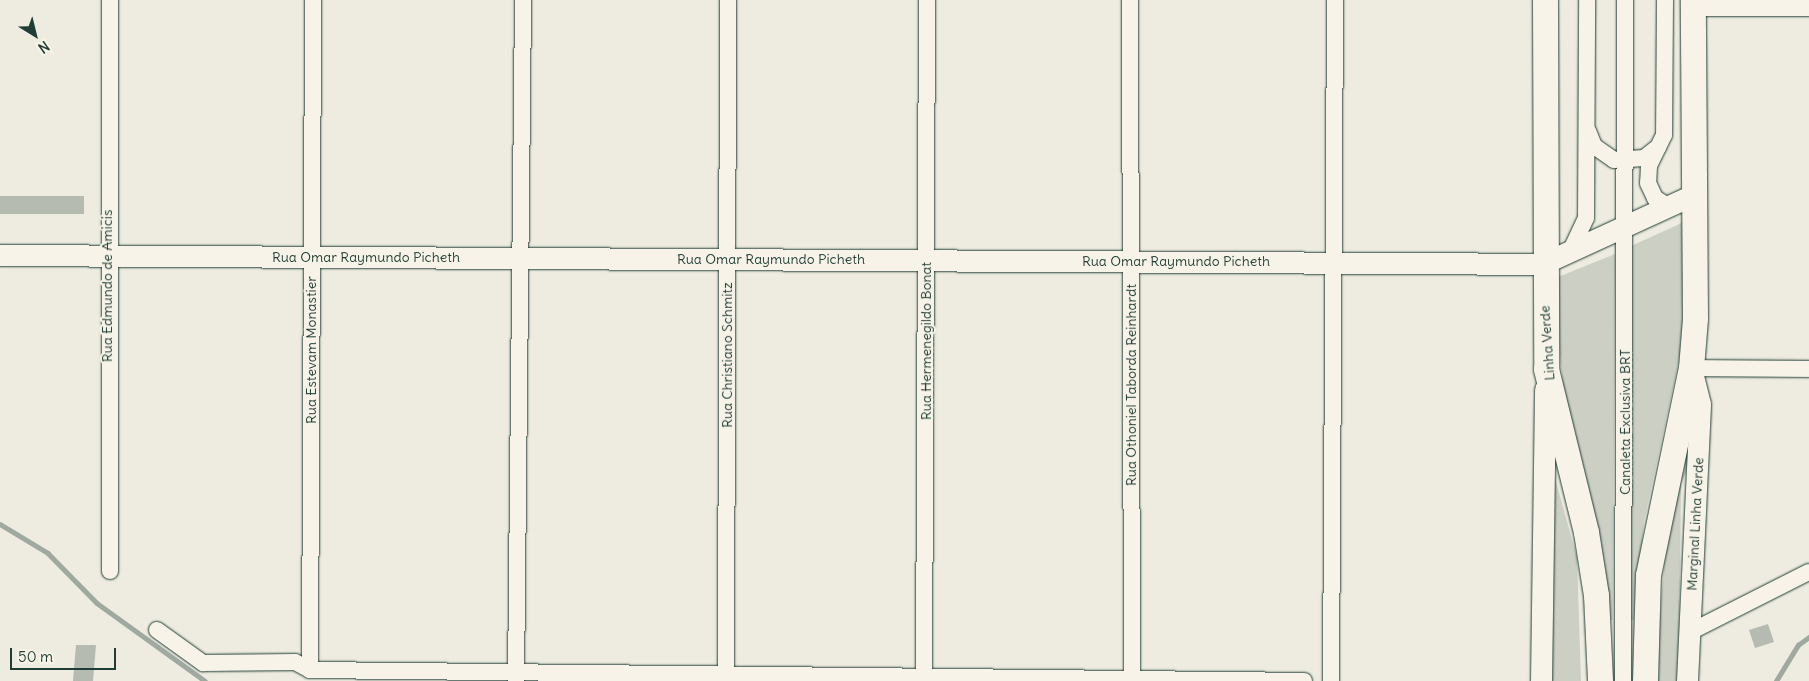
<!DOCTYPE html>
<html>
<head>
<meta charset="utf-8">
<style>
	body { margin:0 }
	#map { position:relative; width:1809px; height:681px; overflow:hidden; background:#eeece1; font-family:Delius,sans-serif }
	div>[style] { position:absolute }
	.green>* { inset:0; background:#cccfc4 }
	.stream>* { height:4.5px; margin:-2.25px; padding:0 2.25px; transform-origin:2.25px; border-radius:2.25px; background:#9fa99f }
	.building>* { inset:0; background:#b5bbb0 }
	.roads { filter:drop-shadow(0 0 1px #1f3d34) drop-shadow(0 0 1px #1f3d34) }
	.minor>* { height:16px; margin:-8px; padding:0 8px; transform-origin:8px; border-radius:8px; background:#f7f3e8 }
	.major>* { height:21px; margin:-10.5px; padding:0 10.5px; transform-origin:10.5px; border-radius:10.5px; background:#f7f3e8 }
	.highway>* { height:25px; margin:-12.5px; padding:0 12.5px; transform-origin:12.5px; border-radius:12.5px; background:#f7f3e8 }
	span { translate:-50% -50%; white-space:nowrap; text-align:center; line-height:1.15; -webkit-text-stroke:4.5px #f7f3e8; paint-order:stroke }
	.street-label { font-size:14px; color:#1f3d34 }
	.north { position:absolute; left:10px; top:10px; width:50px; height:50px; -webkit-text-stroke:4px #f7f3e8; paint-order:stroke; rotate:144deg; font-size:14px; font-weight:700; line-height:20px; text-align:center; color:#1f3d34 }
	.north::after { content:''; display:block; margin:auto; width:18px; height:22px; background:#1f3d34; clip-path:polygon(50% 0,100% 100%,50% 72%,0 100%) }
	.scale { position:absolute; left:10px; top:648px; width:106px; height:22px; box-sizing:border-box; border:2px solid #1f3d34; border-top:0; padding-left:6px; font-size:15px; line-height:18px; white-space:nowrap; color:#1f3d34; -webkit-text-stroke:4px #f7f3e8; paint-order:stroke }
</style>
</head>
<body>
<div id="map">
	<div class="green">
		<i style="clip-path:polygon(1684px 222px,1682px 345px,1644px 522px,1634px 620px,1628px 620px,1631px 246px)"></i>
		<i style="clip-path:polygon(1615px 254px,1613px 620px,1607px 620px,1566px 414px,1556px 316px,1558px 277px)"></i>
		<i style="clip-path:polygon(1693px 421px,1687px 471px,1681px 483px,1679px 681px,1655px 681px,1667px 528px)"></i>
		<i style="clip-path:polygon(1554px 475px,1577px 557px,1581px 681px,1549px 681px)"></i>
	</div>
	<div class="stream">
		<i style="left:0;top:524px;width:56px;rotate:31.1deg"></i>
		<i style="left:48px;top:553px;width:70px;rotate:45.6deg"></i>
		<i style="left:97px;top:603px;width:133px;rotate:35.8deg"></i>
		<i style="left:1776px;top:681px;width:42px;rotate:-58.6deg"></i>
		<i style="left:1798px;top:645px;width:14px;rotate:-36deg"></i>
	</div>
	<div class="building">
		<i style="clip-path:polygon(0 196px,84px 196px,84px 214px,0 214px)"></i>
		<i style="clip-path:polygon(1768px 624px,1774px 642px,1755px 648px,1749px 630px)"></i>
		<i style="clip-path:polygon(76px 645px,96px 645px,93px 681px,73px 681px)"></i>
	</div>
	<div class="roads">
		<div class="minor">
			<i style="left:110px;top:0;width:571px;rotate:90deg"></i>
			<i style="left:1130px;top:0;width:681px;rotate:89.83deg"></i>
			<i style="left:1665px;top:0;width:135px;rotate:90.4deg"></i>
			<i style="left:1664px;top:135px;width:34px;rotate:116deg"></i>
			<i style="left:1649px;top:166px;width:17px;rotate:93deg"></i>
			<i style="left:1648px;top:183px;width:17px;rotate:65deg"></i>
			<i style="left:1655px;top:198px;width:15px;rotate:32deg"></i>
			<i style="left:1588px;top:131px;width:16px;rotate:68deg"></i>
			<i style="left:1594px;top:146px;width:24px;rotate:35deg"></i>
			<i style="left:1614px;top:160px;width:30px;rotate:-4deg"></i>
			<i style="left:1644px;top:158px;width:18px;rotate:-38deg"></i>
			<i style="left:1571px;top:250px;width:35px;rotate:-65deg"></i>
			<i style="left:1586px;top:218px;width:218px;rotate:-89.7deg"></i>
			<i style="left:1691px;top:368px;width:118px;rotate:0.5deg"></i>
			<i style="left:157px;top:630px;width:57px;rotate:35.7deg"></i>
			<i style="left:203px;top:663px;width:92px;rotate:-0.6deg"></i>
			<i style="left:295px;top:662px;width:17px;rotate:28deg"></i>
			<i style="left:310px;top:670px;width:994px;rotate:0.63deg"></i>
			<i style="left:1690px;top:632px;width:133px;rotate:-26.8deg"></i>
			<i style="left:310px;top:670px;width:670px;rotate:-89.74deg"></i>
			<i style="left:516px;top:681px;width:681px;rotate:-89.41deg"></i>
			<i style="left:726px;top:681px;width:681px;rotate:-89.83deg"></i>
			<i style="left:924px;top:681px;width:681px;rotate:-89.75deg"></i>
			<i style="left:1331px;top:681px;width:681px;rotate:-89.66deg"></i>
			<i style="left:1623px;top:681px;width:681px;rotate:-89.83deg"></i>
		</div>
		<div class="major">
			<i style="left:1694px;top:5px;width:115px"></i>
			<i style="left:0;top:255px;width:1542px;rotate:0.33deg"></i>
			<i style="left:1542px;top:264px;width:168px;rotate:-24.6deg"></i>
			<i style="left:1541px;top:681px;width:292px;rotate:-89.2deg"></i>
			<i style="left:1687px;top:681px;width:277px;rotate:-87.3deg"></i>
			<i style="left:1700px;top:404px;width:37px;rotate:-104deg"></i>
		</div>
		<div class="highway">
			<i style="left:1545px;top:0;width:369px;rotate:89.8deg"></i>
			<i style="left:1546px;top:369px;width:168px;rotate:76.2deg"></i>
			<i style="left:1586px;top:532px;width:64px;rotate:81deg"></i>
			<i style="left:1596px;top:595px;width:86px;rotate:87.3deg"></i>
			<i style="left:1645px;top:681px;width:106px;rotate:-88.4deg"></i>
			<i style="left:1648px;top:575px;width:211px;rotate:-78.3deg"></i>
			<i style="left:1691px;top:368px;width:50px;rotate:-85.4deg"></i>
			<i style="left:1695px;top:318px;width:318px;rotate:-90.4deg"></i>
		</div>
	</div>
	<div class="street-label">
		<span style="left:366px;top:257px">Rua Omar Raymundo Picheth</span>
		<span style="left:771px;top:259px">Rua Omar Raymundo Picheth</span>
		<span style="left:1176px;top:261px">Rua Omar Raymundo Picheth</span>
		<span style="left:107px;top:286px;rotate:-90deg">Rua Edmundo de Amicis</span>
		<span style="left:926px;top:341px;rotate:-90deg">Rua Hermenegildo Bonat</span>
		<span style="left:1547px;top:343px;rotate:-94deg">Linha Verde</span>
		<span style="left:311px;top:350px;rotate:-90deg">Rua Estevam Monastier</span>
		<span style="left:727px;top:355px;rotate:-90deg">Rua Christiano Schmitz</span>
		<span style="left:1131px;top:385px;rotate:-90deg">Rua Othoniel Taborda Reinhardt</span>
		<span style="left:1625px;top:422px;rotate:-90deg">Canaleta Exclusiva BRT</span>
		<span style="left:1695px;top:524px;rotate:-87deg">Marginal Linha Verde</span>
	</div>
	<div class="north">N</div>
	<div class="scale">50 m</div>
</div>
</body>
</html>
